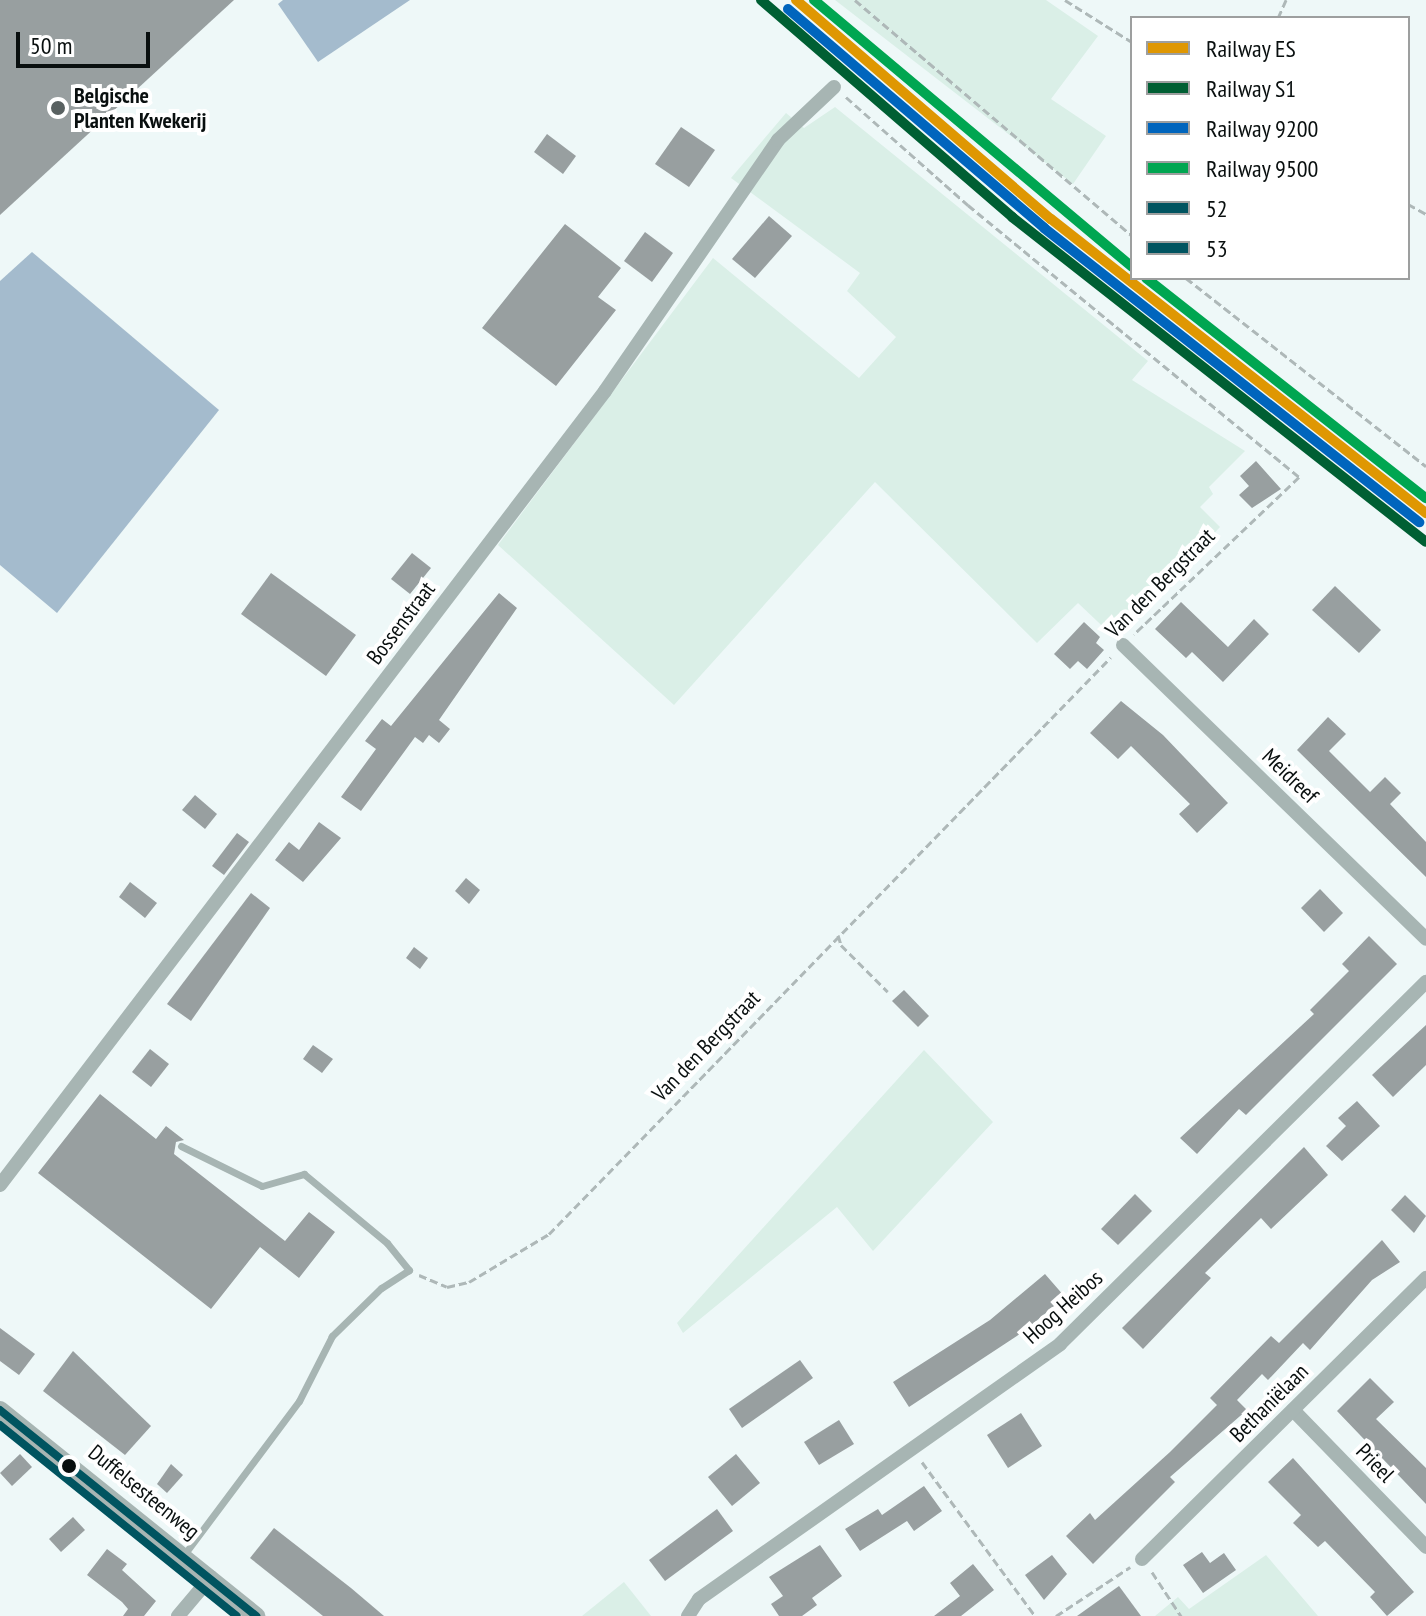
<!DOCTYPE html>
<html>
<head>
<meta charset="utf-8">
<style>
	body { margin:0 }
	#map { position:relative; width:1426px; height:1616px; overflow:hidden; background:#eef8f8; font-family:"PT Sans Narrow",sans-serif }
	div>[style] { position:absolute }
	.green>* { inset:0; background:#daefe7 }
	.water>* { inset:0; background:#a4bbcd }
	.building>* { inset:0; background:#989fa0 }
	.path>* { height:3px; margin-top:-1.5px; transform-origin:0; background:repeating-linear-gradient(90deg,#aeb8b8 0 8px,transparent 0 12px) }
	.service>* { height:7px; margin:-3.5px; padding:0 3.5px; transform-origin:3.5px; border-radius:3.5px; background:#a7b5b3 }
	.minor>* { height:14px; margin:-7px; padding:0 7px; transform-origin:7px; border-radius:7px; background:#a7b5b3 }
	.tertiary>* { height:18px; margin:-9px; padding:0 9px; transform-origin:9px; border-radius:9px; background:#a7b5b3 }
	.bus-1>* { height:8px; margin:-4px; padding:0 4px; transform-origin:4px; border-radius:4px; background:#005460 }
	.bus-2>* { height:8px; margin:-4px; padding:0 4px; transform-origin:4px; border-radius:4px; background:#005460 }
	.rail-1>* { height:10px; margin:-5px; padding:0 5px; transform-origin:5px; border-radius:5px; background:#df9702 }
	.rail-2>* { height:10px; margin:-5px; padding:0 5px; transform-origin:5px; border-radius:5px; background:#005f33 }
	.rail-3>* { height:10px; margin:-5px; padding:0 5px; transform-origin:5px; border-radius:5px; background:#0065bd }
	.rail-4>* { height:10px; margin:-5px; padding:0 5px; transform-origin:5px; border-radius:5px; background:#00a651 }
	.dots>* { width:22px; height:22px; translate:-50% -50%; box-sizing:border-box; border:4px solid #fff; border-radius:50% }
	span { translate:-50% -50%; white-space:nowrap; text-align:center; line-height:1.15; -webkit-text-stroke:8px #fff; paint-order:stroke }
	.poi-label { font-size:22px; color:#090f0f; font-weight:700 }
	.left { translate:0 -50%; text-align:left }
	.street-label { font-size:22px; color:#090f0f }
	.legend { position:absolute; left:1130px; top:16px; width:280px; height:264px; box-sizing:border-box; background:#fff; border:2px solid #9d9f9f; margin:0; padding:10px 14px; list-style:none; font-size:24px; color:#090f0f }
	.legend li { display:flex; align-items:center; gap:16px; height:40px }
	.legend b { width:40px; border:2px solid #9d9f9f }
	.scale { position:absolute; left:16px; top:32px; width:134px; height:36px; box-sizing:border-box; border:4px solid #090f0f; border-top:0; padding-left:10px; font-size:24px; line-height:28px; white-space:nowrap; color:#090f0f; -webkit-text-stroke:6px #fff; paint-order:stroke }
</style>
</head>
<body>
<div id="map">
	<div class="green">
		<i style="clip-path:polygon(835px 0,1046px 0,1098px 36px,1051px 99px,1106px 136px,1073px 184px)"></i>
		<i style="clip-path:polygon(835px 107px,1148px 361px,1132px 380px,1245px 451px,1209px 487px,1213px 494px,1200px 507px,1220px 527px,1116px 639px,1078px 603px,1037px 643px,875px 482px,674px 705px,498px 545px,713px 258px,859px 378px,896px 337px,847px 291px,860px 273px,731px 178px,786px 113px,804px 128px)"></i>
		<i style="clip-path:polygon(924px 1050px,993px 1122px,873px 1251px,837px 1207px,683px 1333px,677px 1323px)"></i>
		<i style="clip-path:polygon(1266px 1555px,1318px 1616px,1155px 1616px,1178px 1597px,1189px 1609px)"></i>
		<i style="clip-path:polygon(624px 1582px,651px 1616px,582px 1616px)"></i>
	</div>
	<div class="water">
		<i style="clip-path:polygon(283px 0,410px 0,318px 62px,278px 4px)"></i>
		<i style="clip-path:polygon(32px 252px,219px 410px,57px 613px,0 565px,0 281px)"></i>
	</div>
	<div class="building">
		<i style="clip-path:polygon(0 0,234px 0,0 215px)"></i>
		<i style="clip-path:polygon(681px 127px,715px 150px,689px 187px,655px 164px)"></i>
		<i style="clip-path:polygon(547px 134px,576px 156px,563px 174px,534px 152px)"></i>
		<i style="clip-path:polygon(769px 216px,792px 236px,755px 278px,732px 259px)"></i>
		<i style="clip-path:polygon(565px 224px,621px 268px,598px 297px,616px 310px,556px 386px,482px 328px)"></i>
		<i style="clip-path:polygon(645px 232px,673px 253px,652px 282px,624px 261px)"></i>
		<i style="clip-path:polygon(1256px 461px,1281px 489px,1252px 508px,1239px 495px,1249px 486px,1240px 476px)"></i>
		<i style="clip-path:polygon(412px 553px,431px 568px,410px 594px,391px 579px)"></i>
		<i style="clip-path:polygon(271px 573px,356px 635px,326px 676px,241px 614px)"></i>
		<i style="clip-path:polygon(1335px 586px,1381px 630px,1359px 653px,1312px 610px)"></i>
		<i style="clip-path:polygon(499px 593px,517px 608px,439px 720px,450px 729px,439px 743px,429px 735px,423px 743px,415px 737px,361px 811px,341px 797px,376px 749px,365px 741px,382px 719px,391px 726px)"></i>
		<i style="clip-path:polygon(1181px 602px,1228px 647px,1254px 619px,1269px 634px,1223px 682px,1192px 652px,1186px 658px,1155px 629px)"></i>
		<i style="clip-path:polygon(1084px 622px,1100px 637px,1096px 643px,1104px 650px,1087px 669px,1078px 661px,1070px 669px,1054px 654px)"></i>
		<i style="clip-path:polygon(1121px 701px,1163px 735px,1228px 803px,1197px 833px,1179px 814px,1190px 804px,1131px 746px,1118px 759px,1090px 733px)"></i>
		<i style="clip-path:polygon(1328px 717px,1346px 734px,1329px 751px,1370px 792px,1385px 777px,1401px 793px,1390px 804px,1426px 842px,1426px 877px,1297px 750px)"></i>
		<i style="clip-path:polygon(195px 795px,217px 814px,205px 829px,182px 810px)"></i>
		<i style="clip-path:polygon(319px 822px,341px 838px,303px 882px,275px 860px,289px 842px,299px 850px)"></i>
		<i style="clip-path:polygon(237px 833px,249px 842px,224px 875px,212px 866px)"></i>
		<i style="clip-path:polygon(466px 878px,480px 890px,469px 904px,455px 891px)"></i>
		<i style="clip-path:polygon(130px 882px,157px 903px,145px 918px,119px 897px)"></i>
		<i style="clip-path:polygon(1320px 889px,1343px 913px,1324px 932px,1301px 908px)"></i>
		<i style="clip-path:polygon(251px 893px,270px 908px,191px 1021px,167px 1004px)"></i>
		<i style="clip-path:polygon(1369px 936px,1397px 964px,1246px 1115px,1239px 1109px,1197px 1154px,1180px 1138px,1314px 1014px,1310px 1010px,1349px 971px,1342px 964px)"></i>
		<i style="clip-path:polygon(414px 947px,428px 958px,420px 969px,406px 958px)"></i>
		<i style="clip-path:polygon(904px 990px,929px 1016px,918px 1027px,892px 1001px)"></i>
		<i style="clip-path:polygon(1426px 1025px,1426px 1065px,1393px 1097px,1372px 1075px)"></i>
		<i style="clip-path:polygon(313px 1045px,333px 1059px,322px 1073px,303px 1059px)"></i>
		<i style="clip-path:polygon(150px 1049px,169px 1064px,151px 1087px,132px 1072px)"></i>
		<i style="clip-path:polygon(100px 1094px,156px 1139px,166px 1126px,184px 1140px,176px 1142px,174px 1154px,285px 1241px,309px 1212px,335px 1232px,299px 1278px,260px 1247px,211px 1309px,38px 1173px)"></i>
		<i style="clip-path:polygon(1357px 1101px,1380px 1126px,1342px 1161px,1326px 1146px,1346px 1126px,1338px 1118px)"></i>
		<i style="clip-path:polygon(1304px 1147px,1328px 1175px,1271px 1229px,1261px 1218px,1205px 1273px,1211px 1278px,1143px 1349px,1122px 1328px)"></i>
		<i style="clip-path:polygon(1135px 1194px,1152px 1211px,1118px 1245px,1101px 1229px)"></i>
		<i style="clip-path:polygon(1405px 1195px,1426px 1216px,1414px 1233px,1391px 1210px)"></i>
		<i style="clip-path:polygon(1382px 1240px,1400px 1262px,1372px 1280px,1310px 1350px,1303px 1343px,1268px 1380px,1262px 1374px,1237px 1400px,1247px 1410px,1170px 1477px,1175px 1482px,1093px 1564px,1066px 1536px,1090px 1513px,1095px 1520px,1170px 1452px,1217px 1405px,1210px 1398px,1271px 1336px,1279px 1343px)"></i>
		<i style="clip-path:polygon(1045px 1274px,1065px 1297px,1023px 1332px,909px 1407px,893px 1382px,990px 1320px)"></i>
		<i style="clip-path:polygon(0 1328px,35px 1354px,19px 1375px,0 1361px)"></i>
		<i style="clip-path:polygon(73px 1351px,151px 1426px,125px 1455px,43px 1391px)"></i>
		<i style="clip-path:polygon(800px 1360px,813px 1378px,742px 1428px,729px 1409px)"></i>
		<i style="clip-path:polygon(1370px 1378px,1394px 1402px,1376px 1419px,1426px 1468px,1426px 1504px,1337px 1411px)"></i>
		<i style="clip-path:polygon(1021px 1413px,1042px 1446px,1008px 1468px,987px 1435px)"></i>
		<i style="clip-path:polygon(839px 1420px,854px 1444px,819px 1465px,804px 1442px)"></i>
		<i style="clip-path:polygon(20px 1454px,32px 1467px,12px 1486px,0 1473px)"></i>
		<i style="clip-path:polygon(736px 1454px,760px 1483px,732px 1506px,708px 1477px)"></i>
		<i style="clip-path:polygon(1293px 1458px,1414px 1592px,1387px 1616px,1370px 1597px,1375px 1592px,1325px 1541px,1318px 1547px,1293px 1523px,1301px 1515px,1268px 1482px)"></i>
		<i style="clip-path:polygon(171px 1464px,183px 1475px,167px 1493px,157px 1484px)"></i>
		<i style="clip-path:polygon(924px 1486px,942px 1511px,914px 1531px,907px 1521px,860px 1551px,845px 1529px,878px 1509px,882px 1515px)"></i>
		<i style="clip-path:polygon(717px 1509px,733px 1531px,665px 1581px,649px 1560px)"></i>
		<i style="clip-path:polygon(73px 1517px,85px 1530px,61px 1552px,49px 1539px)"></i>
		<i style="clip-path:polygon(274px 1528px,351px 1588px,384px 1616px,323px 1616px,250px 1558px)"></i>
		<i style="clip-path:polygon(820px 1545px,842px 1576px,812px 1598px,817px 1605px,802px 1616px,779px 1616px,771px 1604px,783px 1596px,769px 1577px)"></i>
		<i style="clip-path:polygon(107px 1549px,127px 1564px,122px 1570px,156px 1601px,144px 1616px,123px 1616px,128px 1609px,122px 1602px,87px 1575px)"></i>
		<i style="clip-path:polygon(1202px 1552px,1210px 1563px,1224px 1553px,1236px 1570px,1203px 1593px,1183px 1565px)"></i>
		<i style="clip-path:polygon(1052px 1555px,1067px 1574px,1044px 1600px,1025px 1575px)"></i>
		<i style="clip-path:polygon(973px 1564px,994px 1590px,961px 1616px,934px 1616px,960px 1596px,950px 1583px)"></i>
		<i style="clip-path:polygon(1119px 1586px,1141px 1616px,1077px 1616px)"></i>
	</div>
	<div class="path">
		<i style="left:855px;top:0;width:364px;rotate:40.4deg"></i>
		<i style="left:1065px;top:0;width:79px;rotate:32.1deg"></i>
		<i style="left:1278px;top:18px;width:20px;rotate:-66deg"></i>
		<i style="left:846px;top:97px;width:163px;rotate:41.5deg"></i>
		<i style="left:968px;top:205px;width:428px;rotate:39.4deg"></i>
		<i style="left:1299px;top:477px;width:228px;rotate:136.4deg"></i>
		<i style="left:1408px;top:204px;width:21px;rotate:29deg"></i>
		<i style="left:1186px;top:278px;width:305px;rotate:38.1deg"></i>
		<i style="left:838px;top:935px;width:10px;rotate:73deg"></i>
		<i style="left:841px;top:945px;width:66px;rotate:45deg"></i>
		<i style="left:419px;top:1275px;width:30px;rotate:23deg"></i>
		<i style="left:447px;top:1287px;width:23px;rotate:-13deg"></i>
		<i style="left:469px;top:1282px;width:93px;rotate:-31deg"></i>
		<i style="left:549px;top:1234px;width:805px;rotate:-45.75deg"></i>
		<i style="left:922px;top:1462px;width:191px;rotate:53.7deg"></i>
		<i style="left:1152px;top:1572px;width:53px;rotate:56.6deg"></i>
		<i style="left:1056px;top:1616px;width:89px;rotate:-33.5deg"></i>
	</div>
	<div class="service">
		<i style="left:181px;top:1146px;width:90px;rotate:26.3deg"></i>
		<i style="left:262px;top:1186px;width:44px;rotate:-15.9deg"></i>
		<i style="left:304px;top:1174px;width:108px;rotate:39.7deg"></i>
		<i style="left:387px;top:1243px;width:35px;rotate:51deg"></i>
		<i style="left:409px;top:1270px;width:33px;rotate:147deg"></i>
		<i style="left:381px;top:1288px;width:69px;rotate:135.6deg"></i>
		<i style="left:332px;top:1336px;width:73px;rotate:116.9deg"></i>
		<i style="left:299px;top:1401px;width:192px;rotate:126.8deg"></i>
	</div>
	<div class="minor">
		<i style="left:1123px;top:645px;width:422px;rotate:44.1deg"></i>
		<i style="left:0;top:1185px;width:998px;rotate:-52.69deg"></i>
		<i style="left:605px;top:391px;width:305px;rotate:-55.4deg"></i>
		<i style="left:778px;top:140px;width:77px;rotate:-43.4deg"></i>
		<i style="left:1293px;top:1410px;width:191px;rotate:45.8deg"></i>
		<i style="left:1142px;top:1559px;width:400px;rotate:-44.7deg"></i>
		<i style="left:178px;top:1616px;width:51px;rotate:-49.8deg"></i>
		<i style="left:688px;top:1616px;width:20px;rotate:-57deg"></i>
		<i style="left:699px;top:1599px;width:442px;rotate:-35.2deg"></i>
		<i style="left:1060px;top:1344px;width:515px;rotate:-44.69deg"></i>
	</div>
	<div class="tertiary">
		<i style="left:0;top:1410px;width:329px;rotate:38.8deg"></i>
	</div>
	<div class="bus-1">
		<i style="left:0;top:1410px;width:329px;rotate:38.8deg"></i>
	</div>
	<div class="bus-2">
		<i style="left:0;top:1425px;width:304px;rotate:38.9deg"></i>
	</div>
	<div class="rail-1">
		<i style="left:796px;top:0;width:336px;rotate:40.7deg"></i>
		<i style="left:1051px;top:219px;width:477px;rotate:38.1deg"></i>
	</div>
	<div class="rail-2">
		<i style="left:761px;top:0;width:332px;rotate:40.8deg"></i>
		<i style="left:1012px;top:217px;width:526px;rotate:38.13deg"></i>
	</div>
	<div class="rail-3">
		<i style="left:788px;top:9px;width:337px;rotate:40.5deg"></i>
		<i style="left:1044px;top:228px;width:477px;rotate:38.1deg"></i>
	</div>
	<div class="rail-4">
		<i style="left:814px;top:0;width:415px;rotate:40deg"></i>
		<i style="left:1146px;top:278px;width:356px;rotate:38.2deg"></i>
	</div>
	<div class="dots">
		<i style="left:58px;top:108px;background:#596161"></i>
		<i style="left:69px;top:1466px;background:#090f0f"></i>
	</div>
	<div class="poi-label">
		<span class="left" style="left:74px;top:108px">Belgische<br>Planten Kwekerij</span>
	</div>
	<div class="street-label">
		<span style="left:1160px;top:583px;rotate:-45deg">Van den Bergstraat</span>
		<span style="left:401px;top:623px;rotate:-53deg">Bossenstraat</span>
		<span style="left:1290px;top:776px;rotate:44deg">Meidreef</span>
		<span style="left:706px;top:1046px;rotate:-46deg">Van den Bergstraat</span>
		<span style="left:1063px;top:1307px;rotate:-42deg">Hoog Heibos</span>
		<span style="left:1269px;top:1403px;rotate:-45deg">Bethaniëlaan</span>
		<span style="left:1375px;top:1463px;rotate:46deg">Prieel</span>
		<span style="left:144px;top:1492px;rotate:39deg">Duffelsesteenweg</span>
	</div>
	<ul class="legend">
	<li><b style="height:10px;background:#df9702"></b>Railway ES</li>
	<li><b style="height:10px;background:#005f33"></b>Railway S1</li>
	<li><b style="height:10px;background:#0065bd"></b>Railway 9200</li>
	<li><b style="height:10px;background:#00a651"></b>Railway 9500</li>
	<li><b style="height:10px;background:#005460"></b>52</li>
	<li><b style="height:10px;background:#005460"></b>53</li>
	</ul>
	<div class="scale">50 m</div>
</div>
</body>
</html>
